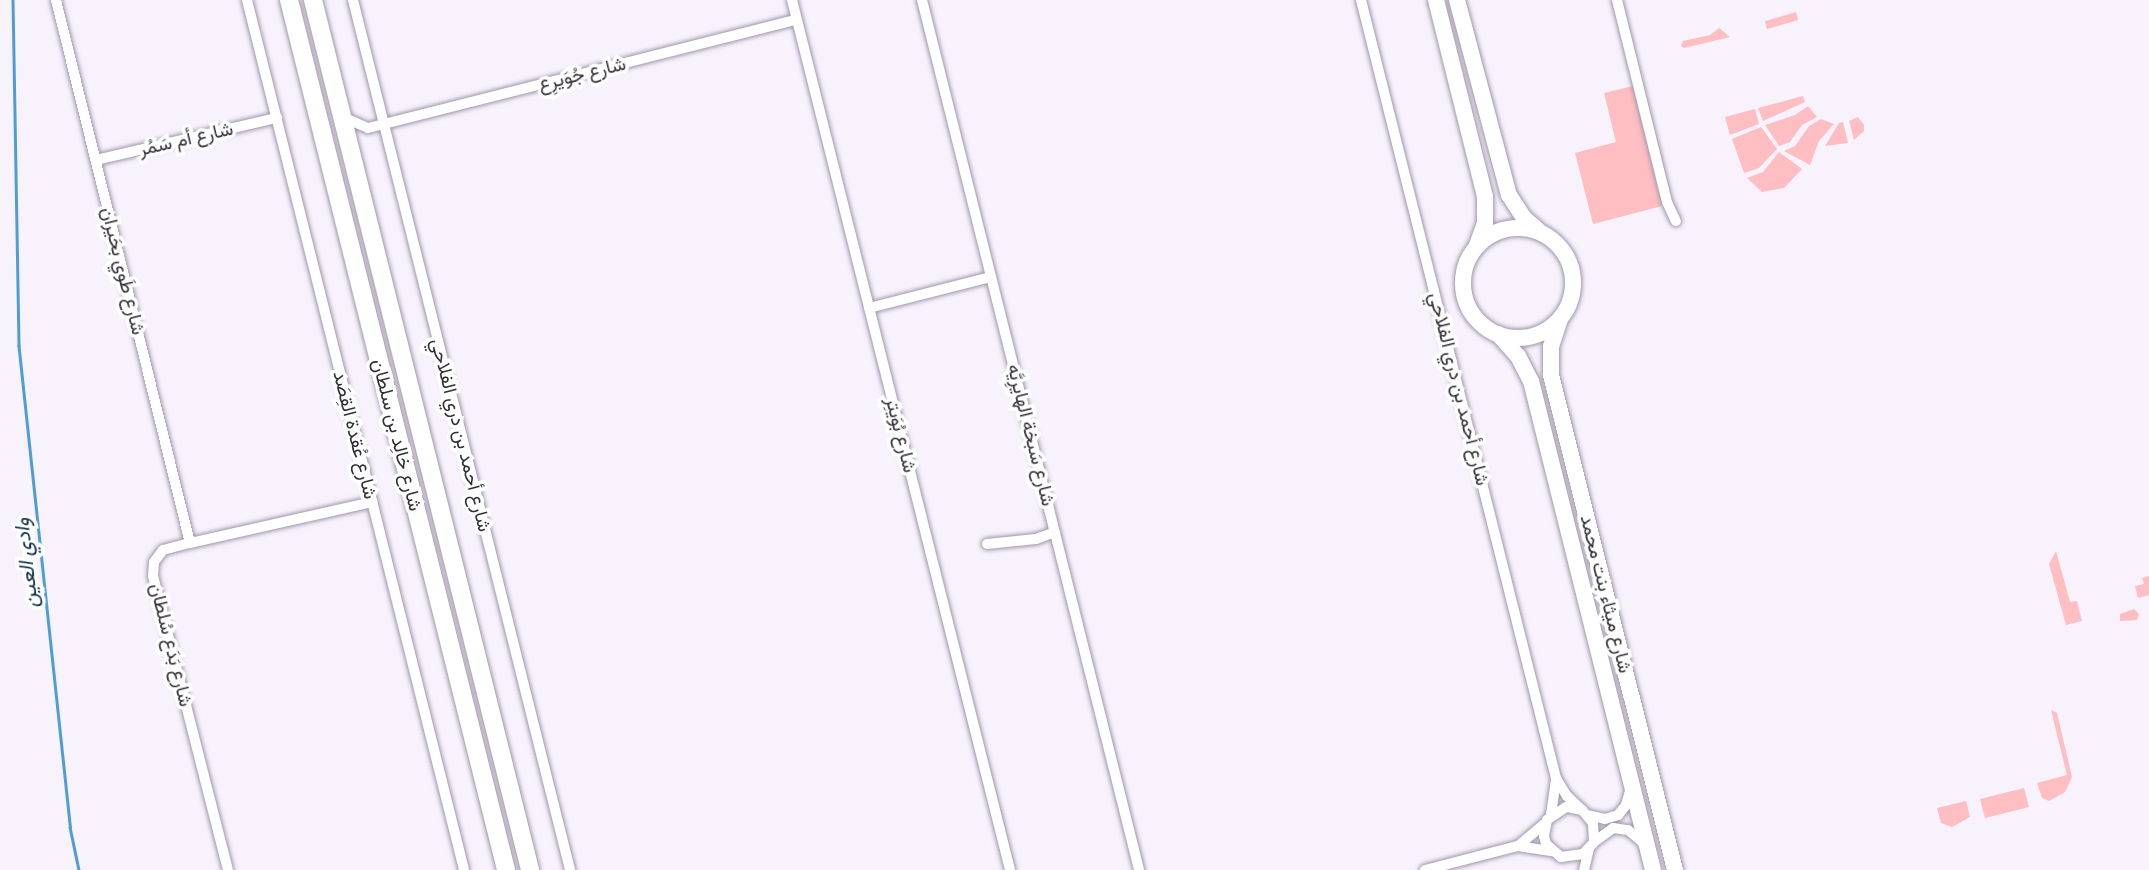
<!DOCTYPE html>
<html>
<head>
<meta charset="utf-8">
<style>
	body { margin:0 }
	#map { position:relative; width:2149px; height:870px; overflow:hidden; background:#f7f2fc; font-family:"Fira Sans Condensed",Vazirmatn,sans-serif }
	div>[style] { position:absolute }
	.green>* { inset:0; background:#febec2 }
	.stream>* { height:2.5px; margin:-1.25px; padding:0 1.25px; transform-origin:1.25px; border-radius:1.25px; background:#4d9ed7 }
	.roads { filter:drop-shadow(0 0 2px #a196ac) drop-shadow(0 0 2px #a196ac) }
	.minor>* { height:10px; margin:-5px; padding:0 5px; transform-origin:5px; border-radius:5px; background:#fff }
	.secondary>* { height:16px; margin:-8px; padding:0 8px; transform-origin:8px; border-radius:8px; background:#fff }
	.secondary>.ring { margin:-8px; padding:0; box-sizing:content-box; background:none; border:16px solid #fff; border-radius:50% }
	.primary>* { height:18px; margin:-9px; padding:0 9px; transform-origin:9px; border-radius:9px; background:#fff }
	span { translate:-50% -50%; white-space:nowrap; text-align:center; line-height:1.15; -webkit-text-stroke:7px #fff; paint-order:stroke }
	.street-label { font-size:19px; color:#332f38 }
	.water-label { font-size:21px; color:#0e3249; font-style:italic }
</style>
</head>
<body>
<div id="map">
	<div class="green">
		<i style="clip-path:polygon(1796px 12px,1798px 20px,1767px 29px,1765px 21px)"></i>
		<i style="clip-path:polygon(1719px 28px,1730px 37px,1684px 48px,1681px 46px,1683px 41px,1710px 35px)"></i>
		<i style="clip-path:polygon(1633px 86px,1662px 206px,1593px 224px,1575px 153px,1616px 142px,1604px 93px)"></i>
		<i style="clip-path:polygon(1803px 96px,1805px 102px,1763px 121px,1758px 108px)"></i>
		<i style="clip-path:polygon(1808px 106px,1817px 117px,1802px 125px,1790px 142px,1779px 146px,1765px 125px,1795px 115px)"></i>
		<i style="clip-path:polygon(1755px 109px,1759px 124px,1730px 135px,1725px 117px)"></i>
		<i style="clip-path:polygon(1858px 117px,1864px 125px,1864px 131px,1854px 140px,1849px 121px)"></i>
		<i style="clip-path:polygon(1821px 119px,1834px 124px,1819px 141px,1810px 165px,1784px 151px,1795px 146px,1809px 126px)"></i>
		<i style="clip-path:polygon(1843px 122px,1848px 143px,1825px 146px,1839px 123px)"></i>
		<i style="clip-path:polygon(1761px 127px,1777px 149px,1759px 168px,1744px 173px,1732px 139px)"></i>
		<i style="clip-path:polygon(1779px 152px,1802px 169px,1784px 188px,1762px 192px,1747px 178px,1763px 172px)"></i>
		<i style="clip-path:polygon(2056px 551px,2070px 602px,2077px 601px,2082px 621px,2066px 625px,2049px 564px)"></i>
		<i style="clip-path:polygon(2149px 576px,2149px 595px,2138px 598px,2135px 586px,2144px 584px,2142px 578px)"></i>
		<i style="clip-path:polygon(2134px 609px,2139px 614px,2137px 620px,2120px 621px,2120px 614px)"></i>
		<i style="clip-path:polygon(2051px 710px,2057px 713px,2072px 777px,2065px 792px,2049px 801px,2042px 798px,2037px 783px,2067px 775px)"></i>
		<i style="clip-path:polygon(2024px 788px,2029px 807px,1985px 818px,1980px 799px)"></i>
		<i style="clip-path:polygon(1966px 801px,1970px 817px,1952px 827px,1941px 823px,1937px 808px)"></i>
	</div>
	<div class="stream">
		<i style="left:13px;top:0;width:346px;rotate:89deg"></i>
		<i style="left:19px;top:346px;width:484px;rotate:83.9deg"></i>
		<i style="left:70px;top:827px;width:44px;rotate:78.2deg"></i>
	</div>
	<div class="roads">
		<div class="minor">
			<i style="left:56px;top:0;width:559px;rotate:76.14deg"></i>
			<i style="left:247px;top:0;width:897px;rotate:75.99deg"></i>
			<i style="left:353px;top:0;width:897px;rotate:75.99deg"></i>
			<i style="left:792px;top:0;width:897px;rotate:75.93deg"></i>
			<i style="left:922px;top:0;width:897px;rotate:75.99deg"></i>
			<i style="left:1361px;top:0;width:802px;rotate:75.93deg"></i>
			<i style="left:1556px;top:778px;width:21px;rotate:59deg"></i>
			<i style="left:1567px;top:796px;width:21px;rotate:43deg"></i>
			<i style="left:1617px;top:0;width:208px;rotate:76.1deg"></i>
			<i style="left:1667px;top:202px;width:21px;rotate:65deg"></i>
			<i style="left:343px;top:117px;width:27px;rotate:24deg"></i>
			<i style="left:368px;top:128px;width:441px;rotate:-14.2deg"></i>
			<i style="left:96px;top:160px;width:186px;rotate:-13.1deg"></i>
			<i style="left:869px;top:308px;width:126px;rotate:-14.3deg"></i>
			<i style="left:987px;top:544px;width:49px;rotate:-5.8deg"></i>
			<i style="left:1036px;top:539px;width:20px;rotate:-20deg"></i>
			<i style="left:1551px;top:815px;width:34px;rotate:-82deg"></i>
			<i style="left:1588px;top:815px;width:17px;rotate:13deg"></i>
			<i style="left:1605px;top:819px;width:14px;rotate:-17deg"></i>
			<i style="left:1618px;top:815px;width:13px;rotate:-51deg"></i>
			<i style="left:1626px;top:805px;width:18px;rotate:-74deg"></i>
			<i style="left:1594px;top:842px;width:19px;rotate:-93deg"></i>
			<i style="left:1593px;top:823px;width:17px;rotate:-130deg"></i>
			<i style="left:1582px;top:810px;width:16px;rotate:-169deg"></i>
			<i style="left:1566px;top:807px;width:23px;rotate:146deg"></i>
			<i style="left:1547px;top:820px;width:16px;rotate:101deg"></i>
			<i style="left:1544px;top:836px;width:8px;rotate:76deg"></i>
			<i style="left:1546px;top:844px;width:20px;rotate:41deg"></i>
			<i style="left:1561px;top:857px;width:22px;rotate:-8deg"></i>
			<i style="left:1583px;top:854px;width:16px;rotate:-47deg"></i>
			<i style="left:1594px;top:842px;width:24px;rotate:-36deg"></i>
			<i style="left:1613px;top:828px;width:15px;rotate:8deg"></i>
			<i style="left:1628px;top:830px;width:23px;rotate:40deg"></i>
			<i style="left:1518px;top:846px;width:33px;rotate:9deg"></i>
			<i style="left:228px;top:870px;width:303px;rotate:-104.3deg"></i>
			<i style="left:153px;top:576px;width:14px;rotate:-86deg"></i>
			<i style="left:154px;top:562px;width:15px;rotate:-53deg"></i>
			<i style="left:163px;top:550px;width:28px;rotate:-15deg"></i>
			<i style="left:190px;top:543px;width:187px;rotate:-12.7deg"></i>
			<i style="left:1425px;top:870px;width:96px;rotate:-14.5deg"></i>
			<i style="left:1518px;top:846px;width:34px;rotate:-40deg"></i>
			<i style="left:1584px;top:870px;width:22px;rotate:-77deg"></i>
		</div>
		<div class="secondary">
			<i style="left:1436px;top:0;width:203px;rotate:76deg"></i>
			<i style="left:1485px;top:197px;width:26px;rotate:90deg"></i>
			<i style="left:1485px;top:223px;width:23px;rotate:110deg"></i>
			<i style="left:1457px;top:0;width:202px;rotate:75.1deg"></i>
			<i style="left:1509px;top:195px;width:27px;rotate:57deg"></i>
			<i style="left:1524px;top:218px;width:18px;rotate:41deg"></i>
			<i class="ring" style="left:1463px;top:228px;width:94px;height:94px"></i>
			<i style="left:1560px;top:319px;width:28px;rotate:108deg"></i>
			<i style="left:1551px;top:346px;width:29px;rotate:90deg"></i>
			<i style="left:1551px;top:375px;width:510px;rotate:75.94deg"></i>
			<i style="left:1498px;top:334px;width:30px;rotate:48deg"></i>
			<i style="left:1518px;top:356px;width:28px;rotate:63deg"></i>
			<i style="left:1531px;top:381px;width:504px;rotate:75.99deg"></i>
		</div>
		<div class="primary">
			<i style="left:289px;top:0;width:897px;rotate:75.99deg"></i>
			<i style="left:313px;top:0;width:897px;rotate:75.99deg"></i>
		</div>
	</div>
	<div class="street-label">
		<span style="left:582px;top:74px;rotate:-14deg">شارع جُوَيرِع</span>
		<span style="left:186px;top:139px;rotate:-13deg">شارع أم سَمُر</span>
		<span style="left:123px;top:271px;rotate:76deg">شارع طَوي بحَيران</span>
		<span style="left:1459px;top:389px;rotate:76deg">شارع أحمد بن دري الفلاحي</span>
		<span style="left:355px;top:435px;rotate:76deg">شارع عُقدة القِصَد</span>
		<span style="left:397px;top:435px;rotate:76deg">شارع خالِد بن سلطان</span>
		<span style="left:461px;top:435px;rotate:76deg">شارع أحمد بن دري الفلاحي</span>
		<span style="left:901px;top:435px;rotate:76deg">شارع بُوَيتِر</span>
		<span style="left:1031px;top:435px;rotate:76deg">شارع سَبخة الهايرِيَّه</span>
		<span style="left:1606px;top:594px;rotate:76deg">شارع ميثاء بنت محمد</span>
		<span style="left:171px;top:645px;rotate:76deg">شارع بَدَع سُلطان</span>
	</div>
	<div class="water-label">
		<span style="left:26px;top:563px;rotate:-96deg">وادي العين</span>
	</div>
</div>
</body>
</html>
